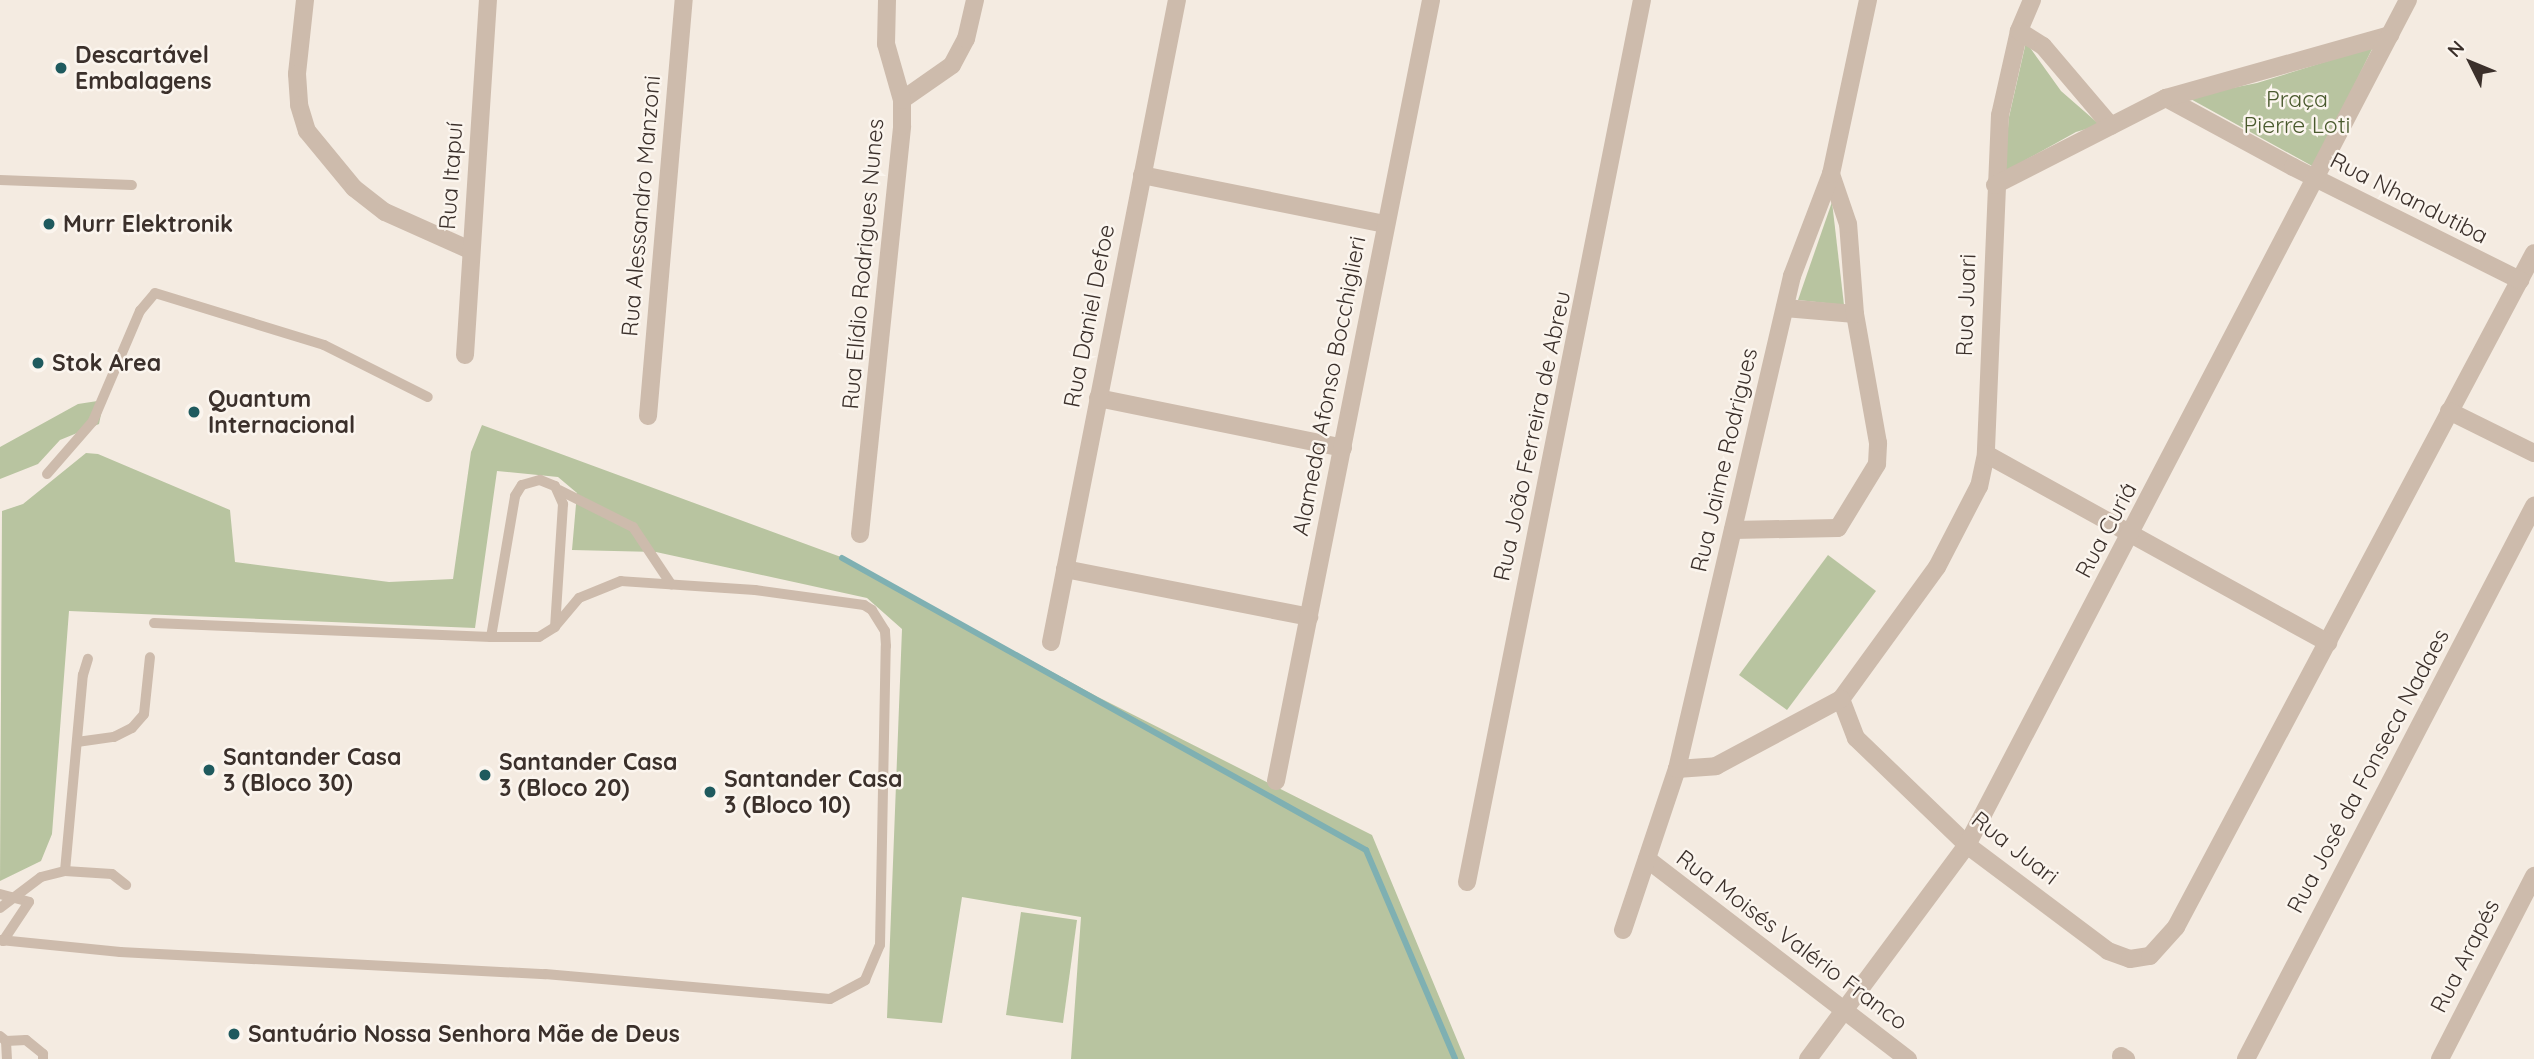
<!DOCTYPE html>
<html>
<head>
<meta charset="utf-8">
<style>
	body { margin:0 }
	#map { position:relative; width:2534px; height:1059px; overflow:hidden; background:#f4ebe1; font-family:Quicksand,sans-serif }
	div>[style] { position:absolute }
	.green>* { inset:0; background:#b8c4a0 }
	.stream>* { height:6px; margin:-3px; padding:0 3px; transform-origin:3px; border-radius:3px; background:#7fb0b2 }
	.service>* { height:10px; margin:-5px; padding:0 5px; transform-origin:5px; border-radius:5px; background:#cdbbac }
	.minor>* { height:18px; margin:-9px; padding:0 9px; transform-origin:9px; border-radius:9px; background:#cdbbac }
	.dots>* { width:19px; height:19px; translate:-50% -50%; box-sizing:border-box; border:4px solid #fbf5ee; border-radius:50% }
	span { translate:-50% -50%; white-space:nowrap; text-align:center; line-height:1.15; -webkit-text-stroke:5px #fbf5ee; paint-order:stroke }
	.poi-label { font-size:23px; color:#3b302b; font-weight:700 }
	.left { translate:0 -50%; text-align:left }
	.park-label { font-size:23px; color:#4a5a2e }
	.street-label { font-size:23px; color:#3b302b }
	.north { position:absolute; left:2436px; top:28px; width:70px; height:70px; -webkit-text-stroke:5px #fbf5ee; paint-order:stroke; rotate:313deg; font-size:19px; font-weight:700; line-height:28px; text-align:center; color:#3b302b }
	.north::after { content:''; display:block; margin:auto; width:24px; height:32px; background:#3b302b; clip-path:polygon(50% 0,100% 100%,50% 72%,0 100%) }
</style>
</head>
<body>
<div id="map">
	<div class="green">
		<i style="clip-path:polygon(2026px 42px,2061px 91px,2100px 125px,2076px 132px,2004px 172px,2009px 117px)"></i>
		<i style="clip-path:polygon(2373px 47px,2314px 167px,2187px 97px,2257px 83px)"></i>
		<i style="clip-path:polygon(1832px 202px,1844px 305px,1798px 300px,1807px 274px)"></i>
		<i style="clip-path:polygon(104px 400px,99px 424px,60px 440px,38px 464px,0 479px,0 447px,78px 404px)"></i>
		<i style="clip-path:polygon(482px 425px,841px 557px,1098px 697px,1372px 835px,1465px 1059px,1071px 1059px,1081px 917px,962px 897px,942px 1023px,887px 1018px,902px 629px,867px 598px,656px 552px,572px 550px,577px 493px,558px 477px,497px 471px,475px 628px,69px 611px,52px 834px,41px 861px,0 881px,2px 511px,23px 504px,86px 453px,98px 454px,230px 510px,235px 562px,389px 582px,453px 579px,471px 452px)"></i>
		<i style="clip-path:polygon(1828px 555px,1876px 591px,1787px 710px,1739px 675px)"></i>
		<i style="clip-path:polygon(1021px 912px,1077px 920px,1063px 1023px,1006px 1015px)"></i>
	</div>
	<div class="stream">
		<i style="left:842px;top:558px;width:600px;rotate:29.13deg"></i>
		<i style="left:1366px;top:850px;width:227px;rotate:66.9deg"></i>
	</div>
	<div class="service">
		<i style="left:0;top:180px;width:132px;rotate:2.2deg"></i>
		<i style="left:47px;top:474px;width:70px;rotate:-49deg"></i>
		<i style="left:93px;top:421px;width:120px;rotate:-66.9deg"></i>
		<i style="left:140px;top:311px;width:23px;rotate:-50deg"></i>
		<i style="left:155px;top:293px;width:177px;rotate:17.1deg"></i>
		<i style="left:324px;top:345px;width:116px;rotate:26.6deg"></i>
		<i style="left:559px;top:490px;width:83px;rotate:26.6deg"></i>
		<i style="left:633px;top:527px;width:69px;rotate:56.3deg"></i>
		<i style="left:154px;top:623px;width:337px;rotate:2.4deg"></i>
		<i style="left:491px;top:637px;width:143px;rotate:-80.3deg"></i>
		<i style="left:515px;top:496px;width:13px;rotate:-58deg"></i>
		<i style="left:522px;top:485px;width:19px;rotate:-16deg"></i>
		<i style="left:540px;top:480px;width:16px;rotate:22deg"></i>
		<i style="left:555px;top:486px;width:20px;rotate:66deg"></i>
		<i style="left:563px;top:504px;width:123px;rotate:93.7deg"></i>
		<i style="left:77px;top:742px;width:37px;rotate:-8deg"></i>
		<i style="left:114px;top:737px;width:20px;rotate:-27deg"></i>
		<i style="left:132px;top:728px;width:18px;rotate:-49deg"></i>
		<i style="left:144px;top:714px;width:57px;rotate:-84deg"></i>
		<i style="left:65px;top:871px;width:197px;rotate:-84.8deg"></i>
		<i style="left:83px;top:675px;width:17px;rotate:-73deg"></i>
		<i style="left:0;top:894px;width:30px;rotate:15deg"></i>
		<i style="left:29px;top:902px;width:47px;rotate:123.7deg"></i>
		<i style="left:0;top:908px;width:51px;rotate:-37.1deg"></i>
		<i style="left:41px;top:877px;width:25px;rotate:-14deg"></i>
		<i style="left:65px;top:871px;width:47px;rotate:3.7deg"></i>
		<i style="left:112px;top:874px;width:18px;rotate:38deg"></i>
		<i style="left:0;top:940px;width:121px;rotate:5.7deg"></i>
		<i style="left:120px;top:952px;width:426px;rotate:3deg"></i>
		<i style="left:545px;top:974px;width:286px;rotate:5deg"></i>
		<i style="left:830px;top:999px;width:40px;rotate:-28deg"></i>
		<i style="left:865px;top:980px;width:38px;rotate:-67deg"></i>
		<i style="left:880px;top:945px;width:299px;rotate:-88.9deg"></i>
		<i style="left:886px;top:646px;width:15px;rotate:-94deg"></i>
		<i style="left:885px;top:631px;width:25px;rotate:-122deg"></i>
		<i style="left:872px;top:610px;width:9px;rotate:-148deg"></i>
		<i style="left:864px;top:605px;width:110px;rotate:-172.2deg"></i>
		<i style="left:755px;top:590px;width:134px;rotate:-176.2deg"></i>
		<i style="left:621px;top:581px;width:45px;rotate:158deg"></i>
		<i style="left:579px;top:598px;width:38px;rotate:130deg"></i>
		<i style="left:555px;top:627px;width:19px;rotate:148deg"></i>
		<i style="left:539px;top:637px;width:48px;rotate:180deg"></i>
		<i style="left:0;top:1036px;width:8px;rotate:40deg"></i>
		<i style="left:6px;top:1041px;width:18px;rotate:87deg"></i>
		<i style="left:6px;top:1041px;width:20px;rotate:-3deg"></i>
		<i style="left:26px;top:1040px;width:22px;rotate:39deg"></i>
		<i style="left:43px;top:1054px;width:5px;rotate:90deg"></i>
	</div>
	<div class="minor">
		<i style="left:305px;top:0;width:74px;rotate:96.2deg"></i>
		<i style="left:297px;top:74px;width:31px;rotate:86deg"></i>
		<i style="left:299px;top:105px;width:27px;rotate:73deg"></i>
		<i style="left:307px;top:131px;width:74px;rotate:50.5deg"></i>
		<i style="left:354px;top:188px;width:39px;rotate:38deg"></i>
		<i style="left:385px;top:212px;width:93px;rotate:24.1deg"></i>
		<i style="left:2032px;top:0;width:34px;rotate:113deg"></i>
		<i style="left:2019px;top:31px;width:86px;rotate:102.7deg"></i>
		<i style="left:2000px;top:115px;width:339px;rotate:92.4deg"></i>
		<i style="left:1986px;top:454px;width:33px;rotate:102deg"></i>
		<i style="left:1979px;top:486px;width:91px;rotate:117.4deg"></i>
		<i style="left:1937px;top:567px;width:163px;rotate:126deg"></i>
		<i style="left:1841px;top:699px;width:42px;rotate:69deg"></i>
		<i style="left:1856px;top:738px;width:154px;rotate:43.9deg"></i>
		<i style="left:1967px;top:845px;width:176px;rotate:36.9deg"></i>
		<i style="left:2108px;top:951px;width:23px;rotate:20deg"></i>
		<i style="left:2130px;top:959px;width:20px;rotate:-9deg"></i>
		<i style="left:2150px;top:956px;width:39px;rotate:-48deg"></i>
		<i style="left:2176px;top:927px;width:763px;rotate:-62.02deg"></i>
		<i style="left:2019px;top:31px;width:28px;rotate:32deg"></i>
		<i style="left:2043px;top:46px;width:105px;rotate:49.6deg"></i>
		<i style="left:2166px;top:98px;width:145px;rotate:28.5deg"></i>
		<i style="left:2293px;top:167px;width:254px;rotate:26.5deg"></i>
		<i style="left:902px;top:100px;width:61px;rotate:-35deg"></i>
		<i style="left:952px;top:65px;width:30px;rotate:-62deg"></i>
		<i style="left:966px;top:39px;width:40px;rotate:-77deg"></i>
		<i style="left:1142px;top:175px;width:249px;rotate:11.4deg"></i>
		<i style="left:1995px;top:185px;width:192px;rotate:-27deg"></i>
		<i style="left:2166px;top:98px;width:233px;rotate:-15.7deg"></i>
		<i style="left:1785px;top:308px;width:70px;rotate:4.9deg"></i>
		<i style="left:465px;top:355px;width:356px;rotate:-86.3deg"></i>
		<i style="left:1098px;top:398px;width:250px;rotate:11.5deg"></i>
		<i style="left:2449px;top:411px;width:95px;rotate:26.3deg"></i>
		<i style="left:648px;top:416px;width:418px;rotate:-85.1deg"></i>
		<i style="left:1986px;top:454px;width:391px;rotate:28.9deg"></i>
		<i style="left:1733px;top:530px;width:105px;rotate:-1.1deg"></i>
		<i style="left:1838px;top:528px;width:75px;rotate:-58.6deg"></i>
		<i style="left:1877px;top:464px;width:21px;rotate:-87deg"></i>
		<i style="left:1878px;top:443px;width:131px;rotate:-100.1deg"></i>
		<i style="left:1855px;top:314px;width:90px;rotate:-94.4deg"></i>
		<i style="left:1848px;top:224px;width:53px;rotate:-108.8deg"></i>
		<i style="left:860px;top:534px;width:410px;rotate:-84.1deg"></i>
		<i style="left:902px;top:126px;width:26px;rotate:-90deg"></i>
		<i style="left:902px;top:100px;width:58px;rotate:-105.9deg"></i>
		<i style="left:886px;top:44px;width:44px;rotate:-88.7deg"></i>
		<i style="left:1065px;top:569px;width:249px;rotate:11.1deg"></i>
		<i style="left:1051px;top:642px;width:654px;rotate:-78.9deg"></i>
		<i style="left:1677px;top:769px;width:39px;rotate:-4deg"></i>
		<i style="left:1716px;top:766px;width:142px;rotate:-28.2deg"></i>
		<i style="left:1276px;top:781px;width:796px;rotate:-78.77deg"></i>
		<i style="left:1647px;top:859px;width:329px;rotate:37.5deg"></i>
		<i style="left:1467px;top:882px;width:899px;rotate:-78.78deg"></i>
		<i style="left:1623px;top:930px;width:170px;rotate:-71.5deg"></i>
		<i style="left:1677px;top:769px;width:506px;rotate:-76.87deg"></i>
		<i style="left:1792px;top:276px;width:109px;rotate:-69.1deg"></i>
		<i style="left:1831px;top:174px;width:178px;rotate:-78deg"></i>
		<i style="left:2121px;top:1056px;width:6px;rotate:31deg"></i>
		<i style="left:1808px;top:1059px;width:267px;rotate:-53.4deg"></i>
		<i style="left:1967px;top:845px;width:953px;rotate:-62.44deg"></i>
		<i style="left:2246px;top:1059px;width:624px;rotate:-62.49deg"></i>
		<i style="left:2440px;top:1059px;width:206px;rotate:-62.8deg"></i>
	</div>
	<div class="dots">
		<i style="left:61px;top:68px;background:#1f5a5e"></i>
		<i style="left:49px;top:224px;background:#1f5a5e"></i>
		<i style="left:38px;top:363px;background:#1f5a5e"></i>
		<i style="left:194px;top:412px;background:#1f5a5e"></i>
		<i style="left:209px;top:770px;background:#1f5a5e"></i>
		<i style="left:485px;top:775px;background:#1f5a5e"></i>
		<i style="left:710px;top:792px;background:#1f5a5e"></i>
		<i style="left:234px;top:1034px;background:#1f5a5e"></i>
	</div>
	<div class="poi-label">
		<span class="left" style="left:75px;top:68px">Descartável<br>Embalagens</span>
		<span class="left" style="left:63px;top:224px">Murr Elektronik</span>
		<span class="left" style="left:52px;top:363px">Stok Area</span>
		<span class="left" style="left:208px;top:412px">Quantum<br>Internacional</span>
		<span class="left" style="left:223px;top:770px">Santander Casa<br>3 (Bloco 30)</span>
		<span class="left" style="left:499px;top:775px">Santander Casa<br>3 (Bloco 20)</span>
		<span class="left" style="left:724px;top:792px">Santander Casa<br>3 (Bloco 10)</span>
		<span class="left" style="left:248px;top:1034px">Santuário Nossa Senhora Mãe de Deus</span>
	</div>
	<div class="park-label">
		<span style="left:2297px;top:112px">Praça<br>Pierre Loti</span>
	</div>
	<div class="street-label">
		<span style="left:451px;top:176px;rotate:-86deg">Rua Itapuí</span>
		<span style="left:2409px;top:198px;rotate:27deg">Rua Nhandutiba</span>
		<span style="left:641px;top:206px;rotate:-85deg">Rua Alessandro Manzoni</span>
		<span style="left:863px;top:264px;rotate:-85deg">Rua Elídio Rodrigues Nunes</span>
		<span style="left:1966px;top:305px;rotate:-88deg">Rua Juari</span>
		<span style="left:1089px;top:316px;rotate:-79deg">Rua Daniel Defoe</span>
		<span style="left:1329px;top:386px;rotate:-79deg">Alameda Afonso Bocchiglieri</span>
		<span style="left:1532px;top:436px;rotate:-78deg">Rua João Ferreira de Abreu</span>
		<span style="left:1724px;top:460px;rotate:-77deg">Rua Jaime Rodrigues</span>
		<span style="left:2106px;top:530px;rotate:-62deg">Rua Curiá</span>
		<span style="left:2368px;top:771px;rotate:-62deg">Rua José da Fonseca Nadaes</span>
		<span style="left:2015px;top:848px;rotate:38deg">Rua Juari</span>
		<span style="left:1792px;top:940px;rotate:37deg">Rua Moisés Valério Franco</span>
		<span style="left:2465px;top:956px;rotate:-63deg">Rua Arapés</span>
	</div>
	<div class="north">N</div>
</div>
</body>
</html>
